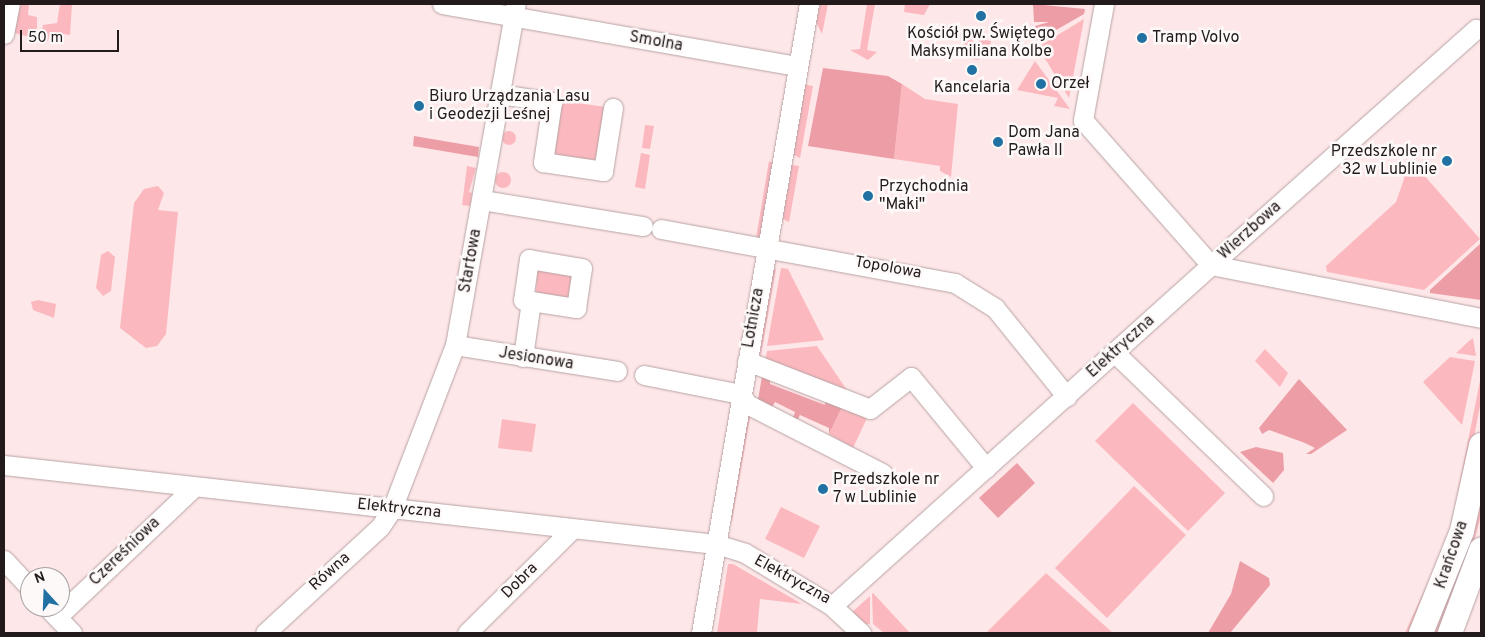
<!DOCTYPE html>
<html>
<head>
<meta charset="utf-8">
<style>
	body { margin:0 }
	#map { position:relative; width:1485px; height:637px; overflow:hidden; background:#fee7e8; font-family:Overpass,sans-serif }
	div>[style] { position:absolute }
	.green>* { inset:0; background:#fbb9bf }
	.round { border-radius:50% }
	.forest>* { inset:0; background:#ed9da6 }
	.roads { filter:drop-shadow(0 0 1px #b7a2a3) drop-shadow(0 0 1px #b7a2a3) }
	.minor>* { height:19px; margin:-9.5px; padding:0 9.5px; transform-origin:9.5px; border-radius:9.5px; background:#fff }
	.major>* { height:24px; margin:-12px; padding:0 12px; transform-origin:12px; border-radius:12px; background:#fff }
	.dots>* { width:14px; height:14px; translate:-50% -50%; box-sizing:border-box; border:2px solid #fef9f9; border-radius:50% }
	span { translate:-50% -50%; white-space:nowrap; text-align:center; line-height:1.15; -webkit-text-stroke:5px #fef9f9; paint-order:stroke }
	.poi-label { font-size:16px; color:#221a1b }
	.left { translate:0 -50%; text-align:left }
	.right { translate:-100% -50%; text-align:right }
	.street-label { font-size:16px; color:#221a1b }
	.frame { position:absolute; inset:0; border:5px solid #221a1b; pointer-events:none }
	.north { position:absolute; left:20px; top:567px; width:50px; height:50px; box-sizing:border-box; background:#fef9f9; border:1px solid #a6a0a0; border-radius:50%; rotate:340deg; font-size:14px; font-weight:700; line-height:20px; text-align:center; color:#221a1b }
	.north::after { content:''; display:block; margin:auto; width:18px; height:22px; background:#2271a3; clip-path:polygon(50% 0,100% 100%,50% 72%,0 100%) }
	.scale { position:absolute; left:20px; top:30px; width:99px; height:22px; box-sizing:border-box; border:2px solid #221a1b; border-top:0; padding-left:6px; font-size:15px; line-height:18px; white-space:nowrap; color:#221a1b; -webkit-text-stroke:4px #fef9f9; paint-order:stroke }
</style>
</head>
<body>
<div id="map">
	<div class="green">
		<i style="clip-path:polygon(19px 4px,29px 4px,28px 15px,37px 17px,37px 39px,15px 33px)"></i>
		<i style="clip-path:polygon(60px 4px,72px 4px,70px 35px,50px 32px,48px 41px,40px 40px,43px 25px,57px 23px)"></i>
		<i style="clip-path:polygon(820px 4px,828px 4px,822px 34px,816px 22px)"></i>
		<i style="clip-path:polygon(867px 4px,875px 4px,867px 50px,877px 52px,868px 60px,850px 50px,860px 49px)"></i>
		<i style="clip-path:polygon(905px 4px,930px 4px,924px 15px,904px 12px)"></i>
		<i style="clip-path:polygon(1084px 19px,1069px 98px,1038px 47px)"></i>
		<i style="clip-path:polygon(966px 38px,974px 39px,973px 52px,980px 47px,978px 39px,991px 41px,990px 51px,978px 60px,966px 58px,960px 48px)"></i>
		<i style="clip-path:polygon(1035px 61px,1070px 109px,1054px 106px,1058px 98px,1017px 90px)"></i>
		<i style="clip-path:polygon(802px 84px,813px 86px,800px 158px,792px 154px)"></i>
		<i style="clip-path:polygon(902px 84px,925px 99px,958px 104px,951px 177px,940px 171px,940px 166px,894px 159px)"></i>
		<i style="clip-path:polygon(562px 101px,606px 107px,597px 160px,558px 157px,554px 152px)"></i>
		<i style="clip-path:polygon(645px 125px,654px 126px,650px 149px,642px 148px)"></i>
		<i class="round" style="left:502px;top:131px;width:14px;height:14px"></i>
		<i style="clip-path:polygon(641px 153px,650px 155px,645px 189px,635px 187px)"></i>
		<i style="clip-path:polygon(769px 161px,774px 163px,761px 235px,756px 238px)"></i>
		<i style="clip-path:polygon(791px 165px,799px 166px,789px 222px,781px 218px)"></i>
		<i style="clip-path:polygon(467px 166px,476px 168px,469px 192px,472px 193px,470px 206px,462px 205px)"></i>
		<i style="clip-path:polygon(1416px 166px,1480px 239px,1424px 290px,1327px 272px,1326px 266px,1396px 202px,1405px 176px)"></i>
		<i class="round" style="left:495px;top:172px;width:16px;height:16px"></i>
		<i style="clip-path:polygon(158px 186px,164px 193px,158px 210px,178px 212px,166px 334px,157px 346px,146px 348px,120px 328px,134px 203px,144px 189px)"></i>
		<i style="clip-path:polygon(108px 251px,115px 257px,111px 291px,103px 296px,96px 288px,101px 255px)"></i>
		<i style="clip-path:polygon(770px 268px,776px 269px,760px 361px,762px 320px)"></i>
		<i style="clip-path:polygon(781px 268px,788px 269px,824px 340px,767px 346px)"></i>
		<i style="clip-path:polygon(537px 269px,573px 276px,570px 297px,536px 296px)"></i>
		<i style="clip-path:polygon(38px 300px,56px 304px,54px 318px,33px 310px,31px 302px)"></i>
		<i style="clip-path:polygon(1473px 338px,1476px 356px,1456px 353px,1469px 341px)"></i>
		<i style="clip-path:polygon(817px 346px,853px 399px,765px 361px,767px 351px)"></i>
		<i style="clip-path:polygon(1265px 349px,1288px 373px,1280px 387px,1255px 361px)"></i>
		<i style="clip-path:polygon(1450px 357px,1475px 361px,1462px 425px,1423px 382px)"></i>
		<i style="clip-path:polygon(1481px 376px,1481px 401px,1455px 535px,1423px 610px,1410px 633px,1405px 633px,1449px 536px)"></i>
		<i style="clip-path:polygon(1133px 403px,1225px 493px,1188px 531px,1095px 441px)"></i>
		<i style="clip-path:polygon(842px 407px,867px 418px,853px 448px,829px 434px)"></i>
		<i style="clip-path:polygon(751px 412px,732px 521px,727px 521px,745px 415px)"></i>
		<i style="clip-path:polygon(502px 419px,536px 424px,532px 452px,498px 448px)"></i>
		<i style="clip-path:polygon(1134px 486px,1186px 535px,1107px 618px,1055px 568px)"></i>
		<i style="clip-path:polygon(1481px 486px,1481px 516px,1473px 545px,1445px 618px,1438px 633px,1429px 633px,1464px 557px)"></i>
		<i style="clip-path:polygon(781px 507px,820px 526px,804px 558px,765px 539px)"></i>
		<i style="clip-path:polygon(728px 564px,733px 564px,802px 604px,760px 599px,757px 633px,717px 633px)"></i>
		<i style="clip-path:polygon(1046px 573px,1113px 633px,986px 633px)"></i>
		<i style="clip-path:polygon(872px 594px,873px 593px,910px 633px,884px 633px,873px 624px)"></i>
		<i style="clip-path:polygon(870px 596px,870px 624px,860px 624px,850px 614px)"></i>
	</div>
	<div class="forest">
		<i style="clip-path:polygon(1033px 4px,1085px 9px,1084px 14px,1037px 41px,1035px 26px,1049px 22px,1034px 22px)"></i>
		<i style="clip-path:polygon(823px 68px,888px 76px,902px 84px,894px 159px,808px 146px)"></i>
		<i style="clip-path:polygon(414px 136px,479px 147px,478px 157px,413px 146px)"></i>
		<i style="clip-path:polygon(1481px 243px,1481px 300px,1430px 293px,1430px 290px)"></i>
		<i style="clip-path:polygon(763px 371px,770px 373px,770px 384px,825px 405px,825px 395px,842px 407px,829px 434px,829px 428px,800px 415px,796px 423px,792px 421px,795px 412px,775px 402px,770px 411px,757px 405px)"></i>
		<i style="clip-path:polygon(1299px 379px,1347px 430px,1311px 454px,1306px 454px,1315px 448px,1305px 443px,1269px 430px,1262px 434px,1259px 428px)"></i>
		<i style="clip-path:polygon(1256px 447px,1283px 453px,1284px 470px,1273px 483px,1240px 452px)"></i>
		<i style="clip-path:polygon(1017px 463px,1035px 483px,998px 518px,979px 498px)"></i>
		<i style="clip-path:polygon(1240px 561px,1269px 578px,1270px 585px,1230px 633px,1208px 633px,1231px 594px)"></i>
	</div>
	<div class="roads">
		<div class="minor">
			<i style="left:442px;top:4px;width:360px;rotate:9.9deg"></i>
			<i style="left:1104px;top:4px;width:118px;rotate:100.3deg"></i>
			<i style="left:1083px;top:120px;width:193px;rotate:48.6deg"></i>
			<i style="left:1211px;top:265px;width:355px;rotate:-41.7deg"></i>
			<i style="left:4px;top:34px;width:31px;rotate:-79deg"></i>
			<i style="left:500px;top:94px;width:53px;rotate:8.7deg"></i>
			<i style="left:552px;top:102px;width:61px;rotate:98.5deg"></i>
			<i style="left:543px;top:162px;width:61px;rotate:8.5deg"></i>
			<i style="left:603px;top:171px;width:64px;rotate:-81deg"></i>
			<i style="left:482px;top:200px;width:163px;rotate:9.2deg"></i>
			<i style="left:661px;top:229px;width:299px;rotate:10.4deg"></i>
			<i style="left:955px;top:283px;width:47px;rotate:32deg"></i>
			<i style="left:995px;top:308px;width:114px;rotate:51deg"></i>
			<i style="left:455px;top:345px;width:164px;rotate:9.1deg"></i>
			<i style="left:1115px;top:353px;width:206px;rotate:44deg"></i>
			<i style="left:523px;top:357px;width:57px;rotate:-81.9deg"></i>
			<i style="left:531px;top:301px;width:46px;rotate:8.8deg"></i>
			<i style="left:576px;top:308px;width:40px;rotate:-81.5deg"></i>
			<i style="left:582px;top:268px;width:54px;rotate:-170.4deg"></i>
			<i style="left:529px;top:259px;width:41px;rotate:98.3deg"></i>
			<i style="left:523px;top:300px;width:8px;rotate:7deg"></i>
			<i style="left:747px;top:361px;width:132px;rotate:21.3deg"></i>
			<i style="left:870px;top:409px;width:52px;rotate:-38deg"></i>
			<i style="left:911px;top:377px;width:118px;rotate:50.5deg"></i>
			<i style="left:644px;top:375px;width:99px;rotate:11.1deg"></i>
			<i style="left:741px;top:394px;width:12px;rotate:59deg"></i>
			<i style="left:747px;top:404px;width:152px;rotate:27.1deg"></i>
			<i style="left:4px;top:465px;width:716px;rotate:6.33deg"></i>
			<i style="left:716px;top:544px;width:30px;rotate:17deg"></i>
			<i style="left:745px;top:553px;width:102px;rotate:31.3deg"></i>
			<i style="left:832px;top:606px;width:510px;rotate:-41.98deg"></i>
			<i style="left:1211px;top:265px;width:275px;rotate:11.1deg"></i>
			<i style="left:4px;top:560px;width:38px;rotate:47deg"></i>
			<i style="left:832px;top:606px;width:40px;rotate:43deg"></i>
			<i style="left:47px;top:607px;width:36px;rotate:46deg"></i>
			<i style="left:57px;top:617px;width:189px;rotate:-43.5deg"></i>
			<i style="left:265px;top:633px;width:156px;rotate:-42.7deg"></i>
			<i style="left:380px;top:527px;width:22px;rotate:-56deg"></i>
			<i style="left:392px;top:509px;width:176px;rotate:-69deg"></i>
			<i style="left:455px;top:345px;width:346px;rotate:-79.9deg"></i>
			<i style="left:467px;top:633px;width:148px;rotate:-44.7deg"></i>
			<i style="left:701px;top:633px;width:638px;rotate:-80.26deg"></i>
		</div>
		<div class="major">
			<i style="left:1421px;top:633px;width:110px;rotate:-68.1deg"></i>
			<i style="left:1462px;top:531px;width:88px;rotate:-77.5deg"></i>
			<i style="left:1450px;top:633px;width:89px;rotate:-69.5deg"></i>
		</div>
	</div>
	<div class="dots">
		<i style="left:981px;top:16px;background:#2271a3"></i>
		<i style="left:1142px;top:38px;background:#2271a3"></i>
		<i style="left:972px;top:70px;background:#2271a3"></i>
		<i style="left:1041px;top:84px;background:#2271a3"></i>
		<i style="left:419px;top:106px;background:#2271a3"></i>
		<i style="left:998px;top:142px;background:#2271a3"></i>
		<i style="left:1447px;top:161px;background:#2271a3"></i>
		<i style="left:868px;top:196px;background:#2271a3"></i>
		<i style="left:823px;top:489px;background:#2271a3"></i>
	</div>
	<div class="poi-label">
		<span style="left:981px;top:43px">Kościół pw. Świętego<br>Maksymiliana Kolbe</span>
		<span class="left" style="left:1152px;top:38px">Tramp Volvo</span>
		<span class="left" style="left:1051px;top:84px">Orzeł</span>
		<span style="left:972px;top:88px">Kancelaria</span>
		<span class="left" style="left:429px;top:106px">Biuro Urządzania Lasu<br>i Geodezji Leśnej</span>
		<span class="left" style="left:1008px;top:142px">Dom Jana<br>Pawła II</span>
		<span class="right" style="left:1437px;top:161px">Przedszkole nr<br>32 w Lublinie</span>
		<span class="left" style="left:879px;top:196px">Przychodnia<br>"Maki"</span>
		<span class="left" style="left:833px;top:489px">Przedszkole nr<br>7 w Lublinie</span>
	</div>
	<div class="street-label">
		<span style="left:656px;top:42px;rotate:10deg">Smolna</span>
		<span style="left:1250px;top:231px;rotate:-42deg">Wierzbowa</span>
		<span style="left:471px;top:261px;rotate:-80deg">Startowa</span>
		<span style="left:888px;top:268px;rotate:10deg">Topolowa</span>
		<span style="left:754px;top:318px;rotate:-80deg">Lotnicza</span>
		<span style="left:1121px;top:347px;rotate:-42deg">Elektryczna</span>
		<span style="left:536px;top:359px;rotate:9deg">Jesionowa</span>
		<span style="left:399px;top:509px;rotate:6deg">Elektryczna</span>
		<span style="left:125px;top:552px;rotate:-44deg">Czereśniowa</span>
		<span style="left:1452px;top:555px;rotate:-71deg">Krańcowa</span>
		<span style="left:330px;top:572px;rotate:-42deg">Równa</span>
		<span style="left:792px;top:580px;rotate:29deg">Elektryczna</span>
		<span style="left:520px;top:581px;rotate:-45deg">Dobra</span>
	</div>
	<div class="frame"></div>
	<div class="north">N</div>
	<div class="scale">50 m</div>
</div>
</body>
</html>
